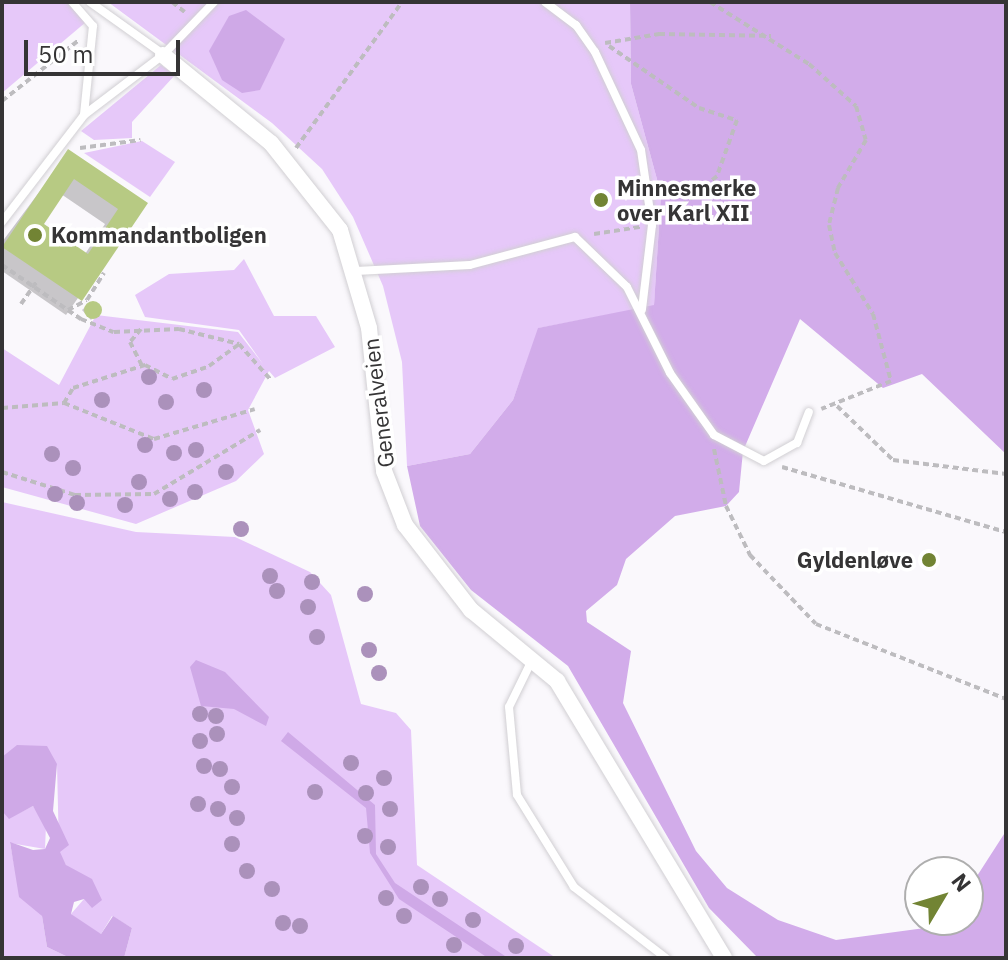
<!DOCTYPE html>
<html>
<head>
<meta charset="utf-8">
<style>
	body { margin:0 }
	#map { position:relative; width:1008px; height:960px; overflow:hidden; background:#faf8fc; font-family:"IBM Plex Sans",sans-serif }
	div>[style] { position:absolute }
	.green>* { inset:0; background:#e6c8f9 }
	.forest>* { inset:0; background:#d2acea }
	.water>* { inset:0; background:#cfa9e7 }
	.shadow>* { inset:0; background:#0003 }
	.building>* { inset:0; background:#b7ca83 }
	.round { border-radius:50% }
	.path>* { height:4px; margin-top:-2px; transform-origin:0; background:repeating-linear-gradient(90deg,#bdbcbf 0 6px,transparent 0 10px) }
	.roads { filter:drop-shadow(0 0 2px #d1cfd3) drop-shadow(0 0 2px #d1cfd3) }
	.service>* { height:8px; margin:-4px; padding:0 4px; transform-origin:4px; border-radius:4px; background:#fff }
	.minor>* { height:16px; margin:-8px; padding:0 8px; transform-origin:8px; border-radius:8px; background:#fff }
	.trees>* { width:16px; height:16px; margin:-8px; border-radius:50%; background:#ab91bb }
	.dots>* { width:22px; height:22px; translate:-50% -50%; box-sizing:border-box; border:4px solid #fff; border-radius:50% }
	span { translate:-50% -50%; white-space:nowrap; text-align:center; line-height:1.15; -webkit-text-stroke:7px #fff; paint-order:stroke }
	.poi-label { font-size:22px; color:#353435; font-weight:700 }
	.left { translate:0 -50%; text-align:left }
	.right { translate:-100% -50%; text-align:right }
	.street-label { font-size:22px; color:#353435 }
	.frame { position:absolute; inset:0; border:4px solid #353435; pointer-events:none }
	.north { position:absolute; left:904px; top:856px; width:80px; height:80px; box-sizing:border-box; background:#fff; border:2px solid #aeaeae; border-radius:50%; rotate:52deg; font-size:22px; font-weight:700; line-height:32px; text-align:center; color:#353435 }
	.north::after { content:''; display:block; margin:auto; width:28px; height:36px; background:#728434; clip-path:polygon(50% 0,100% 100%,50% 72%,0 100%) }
	.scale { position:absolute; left:24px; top:40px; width:156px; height:36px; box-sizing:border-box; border:4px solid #353435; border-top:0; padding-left:10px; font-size:24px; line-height:28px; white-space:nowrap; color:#353435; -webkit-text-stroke:6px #fff; paint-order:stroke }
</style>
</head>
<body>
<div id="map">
	<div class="green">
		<i style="clip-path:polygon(2px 2px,69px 2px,86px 22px,2px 93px)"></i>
		<i style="clip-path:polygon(108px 2px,630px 2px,631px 84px,661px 194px,654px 306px,539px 328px,513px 400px,470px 454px,407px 466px,402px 362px,383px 286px,353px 217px,322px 169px,272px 123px)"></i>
		<i style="clip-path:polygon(161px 65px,175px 75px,132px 122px,132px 138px,94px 140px,81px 131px)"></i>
		<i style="clip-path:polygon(142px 141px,175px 162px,150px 197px,84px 153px)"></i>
		<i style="clip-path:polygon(244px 259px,274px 316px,316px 316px,335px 347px,275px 378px,269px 371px,248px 410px,264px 454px,236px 481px,136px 524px,2px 487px,2px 348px,59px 385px,96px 315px,238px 332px,263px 364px,239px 330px,145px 317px,135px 295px,169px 274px,234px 270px)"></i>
		<i style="clip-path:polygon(2px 502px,136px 532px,235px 537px,310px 572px,331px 595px,361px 704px,396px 713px,411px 730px,417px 865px,556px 958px,124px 958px,132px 928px,112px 916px,101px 934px,85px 930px,71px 914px,84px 899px,59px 852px,57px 764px,2px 757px)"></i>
		<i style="clip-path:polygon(2px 796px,9px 818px,33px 806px,46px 825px,45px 849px,10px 843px,15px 869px,42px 916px,47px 947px,70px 958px,2px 958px)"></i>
	</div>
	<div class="forest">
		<i style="clip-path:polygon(630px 2px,1006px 2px,1006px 454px,922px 374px,883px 388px,800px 319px,743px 451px,739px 492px,726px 506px,675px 516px,626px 559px,617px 585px,586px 611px,587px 622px,631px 651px,623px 703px,696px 851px,727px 888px,778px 920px,836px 940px,947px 925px,968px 920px,968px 890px,1006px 831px,1006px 958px,758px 958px,709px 908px,568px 666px,471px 590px,420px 526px,407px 466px,470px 454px,513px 400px,538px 328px,654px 305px,661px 194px,631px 84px)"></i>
	</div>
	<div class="water">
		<i style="clip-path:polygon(246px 10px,285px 39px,260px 90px,242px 93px,222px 80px,209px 51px,229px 16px)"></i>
		<i style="clip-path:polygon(196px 660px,225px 672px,269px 717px,266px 726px,234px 709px,201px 706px,190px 667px)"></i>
		<i style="clip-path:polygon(288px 732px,375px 805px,376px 854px,395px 883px,508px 958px,488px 958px,399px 899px,370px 853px,366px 808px,281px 741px)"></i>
		<i style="clip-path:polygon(17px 745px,47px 746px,57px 764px,53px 811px,69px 845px,60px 852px,66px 865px,92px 879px,102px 900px,92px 908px,84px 899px,74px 902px,71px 914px,101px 934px,113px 916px,132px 928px,124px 958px,70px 958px,47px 947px,42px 916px,19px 897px,10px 842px,33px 850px,45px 849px,50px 838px,33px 806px,9px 819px,3px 812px,2px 757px)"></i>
	</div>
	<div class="shadow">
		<i style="clip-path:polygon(evenodd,69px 152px,145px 203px,66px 315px,2px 271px,2px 242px,69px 152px,61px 194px,105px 224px,85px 254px,41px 225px,61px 194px)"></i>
		<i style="clip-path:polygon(90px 303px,99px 309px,91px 320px,82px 310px)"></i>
	</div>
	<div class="building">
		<i style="clip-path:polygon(evenodd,68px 149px,148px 203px,82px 301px,2px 247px,68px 149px,74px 179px,118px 209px,88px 254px,44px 224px,74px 179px)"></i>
		<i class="round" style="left:84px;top:301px;width:18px;height:18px"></i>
	</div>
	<div class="path">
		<i style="left:172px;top:2px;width:16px;rotate:38deg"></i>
		<i style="left:710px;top:2px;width:117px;rotate:32.1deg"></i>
		<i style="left:809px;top:64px;width:63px;rotate:41.8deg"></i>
		<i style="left:856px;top:106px;width:35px;rotate:74deg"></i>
		<i style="left:866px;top:140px;width:56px;rotate:120.3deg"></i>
		<i style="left:838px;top:188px;width:38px;rotate:104deg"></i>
		<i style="left:829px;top:225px;width:29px;rotate:78deg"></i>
		<i style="left:835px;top:253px;width:72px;rotate:58.1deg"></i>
		<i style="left:873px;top:314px;width:69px;rotate:75deg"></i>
		<i style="left:891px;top:381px;width:75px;rotate:158.2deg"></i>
		<i style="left:605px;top:43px;width:55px;rotate:-9.5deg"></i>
		<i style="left:659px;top:34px;width:112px;rotate:1deg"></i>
		<i style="left:609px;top:46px;width:109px;rotate:34.6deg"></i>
		<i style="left:699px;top:108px;width:40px;rotate:18deg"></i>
		<i style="left:737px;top:120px;width:59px;rotate:109.7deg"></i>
		<i style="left:717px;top:176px;width:70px;rotate:139.7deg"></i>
		<i style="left:2px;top:101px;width:98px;rotate:-38.4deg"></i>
		<i style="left:80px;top:148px;width:61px;rotate:-7.6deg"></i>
		<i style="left:296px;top:148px;width:180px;rotate:-54deg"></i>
		<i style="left:594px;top:234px;width:47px;rotate:-8.7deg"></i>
		<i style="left:2px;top:265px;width:96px;rotate:34.4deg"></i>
		<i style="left:81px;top:319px;width:35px;rotate:22deg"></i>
		<i style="left:114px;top:332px;width:65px;rotate:-2.6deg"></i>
		<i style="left:179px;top:329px;width:62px;rotate:14deg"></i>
		<i style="left:21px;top:304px;width:28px;rotate:-55deg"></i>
		<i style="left:68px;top:310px;width:21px;rotate:-28deg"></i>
		<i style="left:87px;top:300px;width:32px;rotate:-58deg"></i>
		<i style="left:141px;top:329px;width:17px;rotate:130deg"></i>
		<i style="left:130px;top:342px;width:27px;rotate:63deg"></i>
		<i style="left:64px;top:403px;width:17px;rotate:-59deg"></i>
		<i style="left:73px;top:388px;width:76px;rotate:-17.7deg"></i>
		<i style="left:145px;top:365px;width:30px;rotate:27deg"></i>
		<i style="left:172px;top:379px;width:39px;rotate:-19deg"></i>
		<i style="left:209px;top:366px;width:37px;rotate:-36deg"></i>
		<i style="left:239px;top:344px;width:48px;rotate:48.4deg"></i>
		<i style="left:837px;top:406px;width:78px;rotate:44deg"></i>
		<i style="left:893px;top:460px;width:114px;rotate:7.1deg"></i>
		<i style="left:2px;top:408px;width:62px;rotate:-4.6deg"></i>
		<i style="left:64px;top:403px;width:97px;rotate:21.8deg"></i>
		<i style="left:154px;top:439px;width:105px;rotate:-16.5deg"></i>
		<i style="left:714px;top:449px;width:58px;rotate:78.1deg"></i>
		<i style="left:726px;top:506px;width:55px;rotate:63.9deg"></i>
		<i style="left:750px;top:555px;width:95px;rotate:46.3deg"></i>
		<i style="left:816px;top:624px;width:204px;rotate:21.5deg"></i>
		<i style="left:782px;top:467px;width:233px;rotate:16.2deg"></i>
		<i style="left:2px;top:472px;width:77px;rotate:17.5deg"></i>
		<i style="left:75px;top:495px;width:79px;rotate:-0.7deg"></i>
		<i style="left:154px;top:494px;width:124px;rotate:-31.1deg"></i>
	</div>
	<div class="roads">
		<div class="service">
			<i style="left:72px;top:2px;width:32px;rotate:49deg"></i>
			<i style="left:93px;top:26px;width:89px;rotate:95.8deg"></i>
			<i style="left:90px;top:2px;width:90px;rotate:35.5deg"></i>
			<i style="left:545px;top:2px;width:39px;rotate:37deg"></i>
			<i style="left:576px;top:25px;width:33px;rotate:55deg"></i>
			<i style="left:595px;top:52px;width:108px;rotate:64.9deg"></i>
			<i style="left:641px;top:150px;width:76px;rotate:81.7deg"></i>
			<i style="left:652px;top:225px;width:85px;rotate:96.8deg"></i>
			<i style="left:2px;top:222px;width:135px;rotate:-52.5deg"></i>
			<i style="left:84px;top:115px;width:99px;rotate:-37.2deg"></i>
			<i style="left:163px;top:55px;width:74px;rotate:-46.1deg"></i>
			<i style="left:356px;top:271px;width:114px;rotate:-3deg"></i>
			<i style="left:470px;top:265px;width:109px;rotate:-14.9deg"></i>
			<i style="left:575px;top:237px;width:72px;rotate:43.9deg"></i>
			<i style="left:627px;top:287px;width:96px;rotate:63.4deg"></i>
			<i style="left:670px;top:373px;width:76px;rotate:54.6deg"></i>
			<i style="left:714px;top:435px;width:56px;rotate:27.5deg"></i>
			<i style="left:764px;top:461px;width:38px;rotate:-29deg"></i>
			<i style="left:797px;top:443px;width:33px;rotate:-69deg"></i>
			<i style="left:532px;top:660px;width:52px;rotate:116.1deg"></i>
			<i style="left:509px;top:707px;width:88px;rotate:84.8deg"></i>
			<i style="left:517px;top:795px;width:108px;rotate:58.2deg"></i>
			<i style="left:574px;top:887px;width:116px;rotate:37.7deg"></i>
		</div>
		<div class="minor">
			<i style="left:163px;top:55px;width:139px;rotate:39.2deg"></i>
			<i style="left:271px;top:143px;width:111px;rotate:51.6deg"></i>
			<i style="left:340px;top:230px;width:102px;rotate:73.5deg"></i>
			<i style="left:369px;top:328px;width:144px;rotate:84deg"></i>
			<i style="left:384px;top:471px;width:58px;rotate:68.7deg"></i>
			<i style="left:405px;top:525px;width:108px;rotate:52.2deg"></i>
			<i style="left:471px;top:610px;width:112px;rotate:39.5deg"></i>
			<i style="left:557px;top:681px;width:323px;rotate:58.9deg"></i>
		</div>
	</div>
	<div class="trees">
		<i style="left:149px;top:377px"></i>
		<i style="left:204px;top:390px"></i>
		<i style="left:102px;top:400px"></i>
		<i style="left:166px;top:402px"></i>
		<i style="left:145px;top:445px"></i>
		<i style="left:196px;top:450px"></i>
		<i style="left:174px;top:453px"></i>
		<i style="left:52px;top:454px"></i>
		<i style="left:73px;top:468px"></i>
		<i style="left:226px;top:472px"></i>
		<i style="left:139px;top:482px"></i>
		<i style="left:195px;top:492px"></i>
		<i style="left:55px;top:494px"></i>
		<i style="left:170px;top:499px"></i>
		<i style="left:77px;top:503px"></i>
		<i style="left:125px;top:505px"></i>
		<i style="left:241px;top:529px"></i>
		<i style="left:270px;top:576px"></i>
		<i style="left:312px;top:582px"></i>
		<i style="left:277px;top:591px"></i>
		<i style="left:365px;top:594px"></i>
		<i style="left:308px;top:607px"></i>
		<i style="left:317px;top:637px"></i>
		<i style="left:369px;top:650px"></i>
		<i style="left:379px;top:673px"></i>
		<i style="left:200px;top:714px"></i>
		<i style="left:216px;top:716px"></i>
		<i style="left:217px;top:734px"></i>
		<i style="left:200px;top:741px"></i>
		<i style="left:351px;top:763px"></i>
		<i style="left:204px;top:766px"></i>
		<i style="left:220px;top:769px"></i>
		<i style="left:384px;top:778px"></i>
		<i style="left:232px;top:787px"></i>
		<i style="left:315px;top:792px"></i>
		<i style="left:366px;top:793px"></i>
		<i style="left:198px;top:804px"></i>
		<i style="left:218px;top:809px"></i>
		<i style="left:390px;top:809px"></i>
		<i style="left:237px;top:818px"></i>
		<i style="left:365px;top:836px"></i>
		<i style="left:232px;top:844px"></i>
		<i style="left:388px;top:847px"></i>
		<i style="left:247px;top:871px"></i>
		<i style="left:421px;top:887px"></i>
		<i style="left:272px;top:889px"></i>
		<i style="left:386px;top:898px"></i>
		<i style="left:440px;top:899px"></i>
		<i style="left:404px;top:916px"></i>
		<i style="left:473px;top:920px"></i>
		<i style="left:283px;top:923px"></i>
		<i style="left:300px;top:926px"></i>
		<i style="left:454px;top:945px"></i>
		<i style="left:516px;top:946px"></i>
	</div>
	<div class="dots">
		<i style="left:601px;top:200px;background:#728434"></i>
		<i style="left:35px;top:235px;background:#728434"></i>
		<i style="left:929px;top:560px;background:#728434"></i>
	</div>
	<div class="poi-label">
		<span class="left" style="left:617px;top:200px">Minnesmerke<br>over Karl XII</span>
		<span class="left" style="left:51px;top:235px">Kommandantboligen</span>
		<span class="right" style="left:913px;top:560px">Gyldenløve</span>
	</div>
	<div class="street-label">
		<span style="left:378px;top:403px;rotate:-97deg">Generalveien</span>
	</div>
	<div class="frame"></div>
	<div class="north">N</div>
	<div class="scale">50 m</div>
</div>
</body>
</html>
